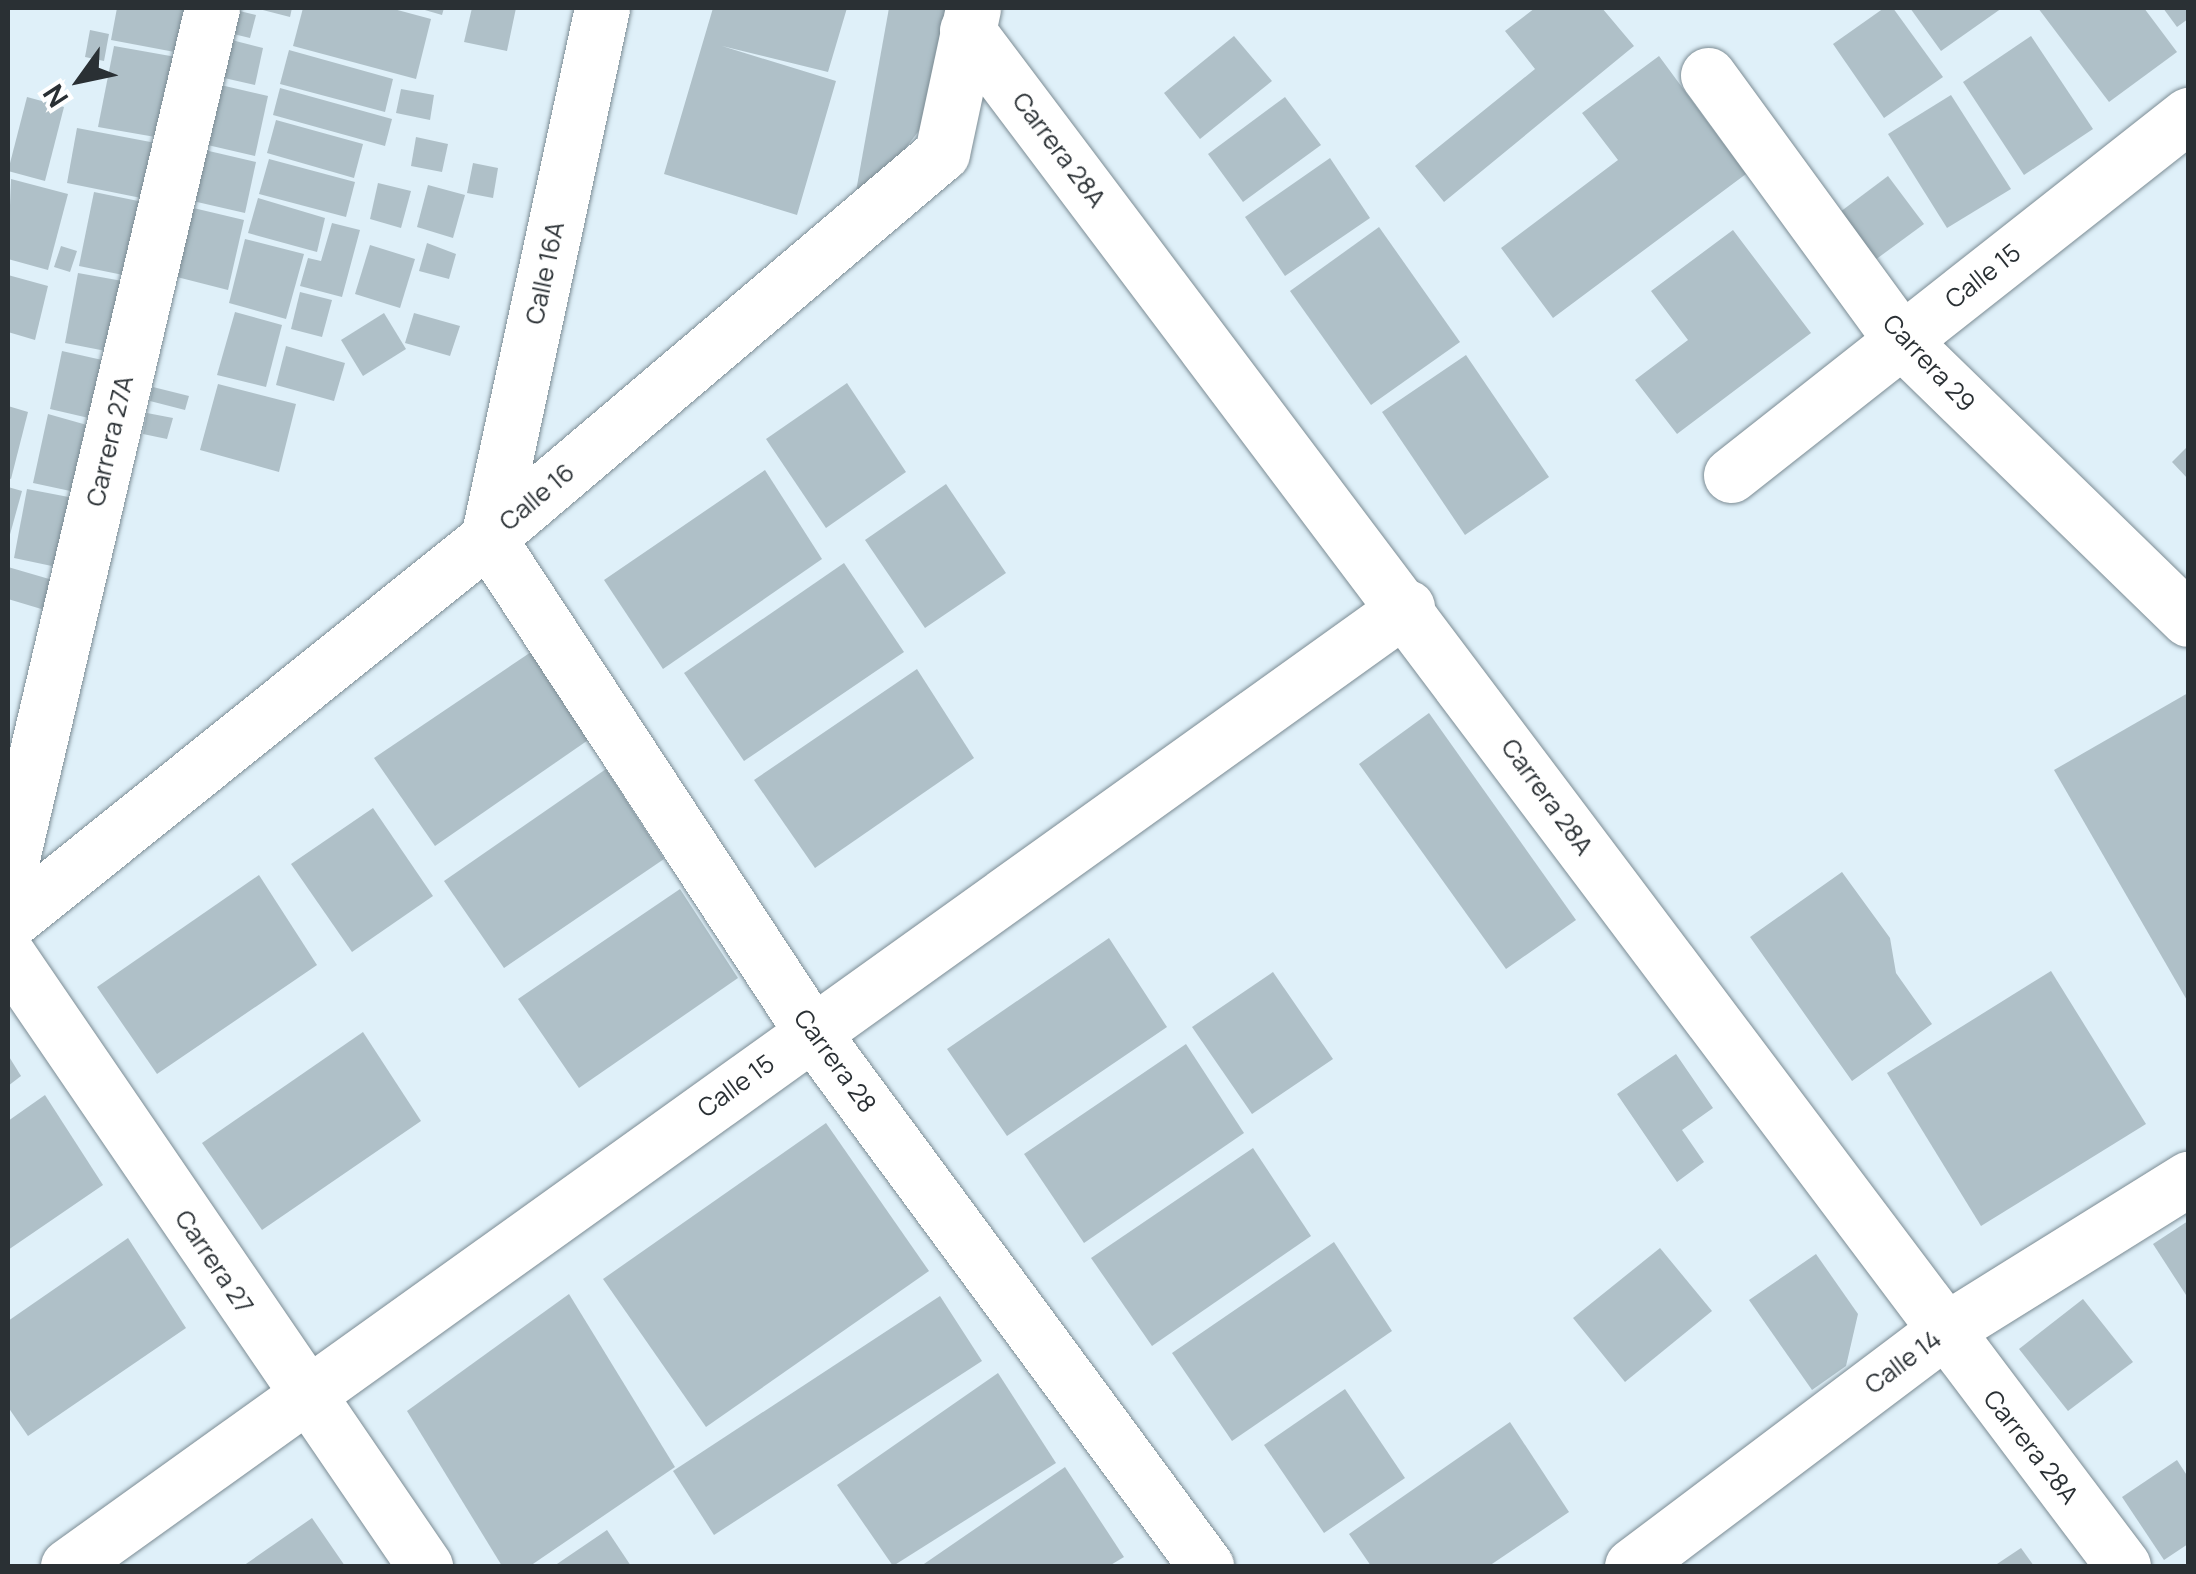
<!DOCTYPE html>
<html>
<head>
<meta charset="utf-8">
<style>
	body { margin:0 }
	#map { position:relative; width:2196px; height:1574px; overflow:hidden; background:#dff0f9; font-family:Manrope,sans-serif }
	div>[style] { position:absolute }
	.building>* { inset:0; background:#afc0c8 }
	.roads { filter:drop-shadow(0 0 2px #7c8c94) drop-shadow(0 0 2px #7c8c94) }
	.street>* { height:55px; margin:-27.5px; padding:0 27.5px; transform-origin:27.5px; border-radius:27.5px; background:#fff }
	span { translate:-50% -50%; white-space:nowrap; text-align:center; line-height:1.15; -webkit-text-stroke:8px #fff; paint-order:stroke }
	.street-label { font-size:25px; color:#2a3034 }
	.frame { position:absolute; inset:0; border:10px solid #2a3034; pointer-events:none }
	.north { position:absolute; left:30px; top:30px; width:100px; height:100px; -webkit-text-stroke:8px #fff; paint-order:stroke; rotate:237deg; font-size:28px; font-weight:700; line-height:40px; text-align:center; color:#2a3034 }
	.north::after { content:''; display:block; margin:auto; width:35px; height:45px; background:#2a3034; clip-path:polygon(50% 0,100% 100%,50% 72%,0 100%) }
</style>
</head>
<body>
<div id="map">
	<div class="building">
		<i style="clip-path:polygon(117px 8px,188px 8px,180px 53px,111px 40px)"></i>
		<i style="clip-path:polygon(227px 8px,256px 15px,250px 38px,221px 31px)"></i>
		<i style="clip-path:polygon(255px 8px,292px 8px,290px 17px)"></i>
		<i style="clip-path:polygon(303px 8px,390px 8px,431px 19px,416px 79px,293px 46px)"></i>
		<i style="clip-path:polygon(418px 8px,444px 8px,442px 15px)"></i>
		<i style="clip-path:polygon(472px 8px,516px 8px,507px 51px,464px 42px)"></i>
		<i style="clip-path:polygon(713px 8px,847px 8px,828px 72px,722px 46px,836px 81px,797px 215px,664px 174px)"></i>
		<i style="clip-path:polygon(889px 8px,959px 8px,951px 89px,851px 219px)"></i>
		<i style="clip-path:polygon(1535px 8px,1602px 8px,1634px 46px,1444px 202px,1415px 166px,1535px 69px,1505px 31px)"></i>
		<i style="clip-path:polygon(1884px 8px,1893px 8px,1943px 77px,1884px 118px,1833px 44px)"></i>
		<i style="clip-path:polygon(1910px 8px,2002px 8px,1941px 51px)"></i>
		<i style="clip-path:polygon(2038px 8px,2144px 8px,2177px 52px,2109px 102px)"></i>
		<i style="clip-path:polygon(2163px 8px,2188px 8px,2188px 19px,2177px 27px)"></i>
		<i style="clip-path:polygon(90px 30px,109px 34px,104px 61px,85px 57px)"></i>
		<i style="clip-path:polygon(1234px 36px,1272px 81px,1200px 139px,1164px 93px)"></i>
		<i style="clip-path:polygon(2031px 36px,2093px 129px,2024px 175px,1963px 82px)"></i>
		<i style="clip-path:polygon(220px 37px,263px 48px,255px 85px,211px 75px)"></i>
		<i style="clip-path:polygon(114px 46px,176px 57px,161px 138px,98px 127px)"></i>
		<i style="clip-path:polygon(289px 50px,393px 79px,385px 112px,280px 84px)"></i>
		<i style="clip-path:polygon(1659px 56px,1746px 174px,1553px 318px,1501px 248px,1618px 160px,1582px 113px)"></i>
		<i style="clip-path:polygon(212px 83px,268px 96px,255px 156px,199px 143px)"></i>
		<i style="clip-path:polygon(280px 88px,392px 119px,385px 146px,273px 115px)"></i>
		<i style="clip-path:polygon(401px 89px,434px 95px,430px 120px,396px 113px)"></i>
		<i style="clip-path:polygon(1951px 95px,2011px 189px,1947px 228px,1888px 134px)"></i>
		<i style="clip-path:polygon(27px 97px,64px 107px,45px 181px,8px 171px)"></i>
		<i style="clip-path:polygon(1285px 97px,1321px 145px,1243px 202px,1208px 154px)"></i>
		<i style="clip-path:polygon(276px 120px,363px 144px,354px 178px,267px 153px)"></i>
		<i style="clip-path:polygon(77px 128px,161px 144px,151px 200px,67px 183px)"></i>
		<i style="clip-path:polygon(416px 137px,448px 144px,442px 172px,411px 166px)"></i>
		<i style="clip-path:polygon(196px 148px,256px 162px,245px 213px,184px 199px)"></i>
		<i style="clip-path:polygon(1330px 158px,1370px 218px,1285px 276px,1245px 217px)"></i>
		<i style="clip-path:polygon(269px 159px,355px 182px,346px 217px,259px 194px)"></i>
		<i style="clip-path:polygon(473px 163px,498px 168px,493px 198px,467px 193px)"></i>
		<i style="clip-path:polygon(1888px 176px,1924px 224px,1871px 263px,1836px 215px)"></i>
		<i style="clip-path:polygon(11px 179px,68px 194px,48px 270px,8px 259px)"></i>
		<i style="clip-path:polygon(378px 183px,411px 191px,401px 228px,370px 219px)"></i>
		<i style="clip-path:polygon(428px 185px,465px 195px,453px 238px,417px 227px)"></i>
		<i style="clip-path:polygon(94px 192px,148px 203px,133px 277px,79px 266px)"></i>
		<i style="clip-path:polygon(258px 198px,325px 218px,317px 252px,248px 233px)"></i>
		<i style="clip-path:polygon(185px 206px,244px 220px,228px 290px,169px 275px)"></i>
		<i style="clip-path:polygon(332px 223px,360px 230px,342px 297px,300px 286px,308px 258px,321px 261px)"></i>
		<i style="clip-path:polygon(1379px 227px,1460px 342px,1371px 405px,1290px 291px)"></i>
		<i style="clip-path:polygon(1733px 230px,1811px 333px,1677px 434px,1635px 380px,1688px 340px,1651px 291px)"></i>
		<i style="clip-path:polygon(245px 239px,304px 254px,286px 319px,229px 303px)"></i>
		<i style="clip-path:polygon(427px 243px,456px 254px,449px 279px,419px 271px)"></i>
		<i style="clip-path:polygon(370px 245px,415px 259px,400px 308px,355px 294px)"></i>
		<i style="clip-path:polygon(61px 246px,77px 251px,70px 272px,54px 267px)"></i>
		<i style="clip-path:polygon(78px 273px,128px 282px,116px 353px,65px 343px)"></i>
		<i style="clip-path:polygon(8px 275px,48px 286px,35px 340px,8px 332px)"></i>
		<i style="clip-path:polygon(300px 292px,332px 300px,322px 337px,291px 329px)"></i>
		<i style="clip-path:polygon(235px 312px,282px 325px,266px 387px,217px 375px)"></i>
		<i style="clip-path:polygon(384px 313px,406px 349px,363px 376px,341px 340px)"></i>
		<i style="clip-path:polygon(414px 313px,460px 326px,450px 356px,405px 343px)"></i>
		<i style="clip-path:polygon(286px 346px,345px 363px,334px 401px,276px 385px)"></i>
		<i style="clip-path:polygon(62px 351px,120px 364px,106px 422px,50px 409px)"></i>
		<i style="clip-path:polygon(1466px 355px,1549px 477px,1465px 535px,1382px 412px)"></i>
		<i style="clip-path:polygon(847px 383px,906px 472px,826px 528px,766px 439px)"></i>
		<i style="clip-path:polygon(218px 384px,296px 404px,279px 472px,200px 450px)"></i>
		<i style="clip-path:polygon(153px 387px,189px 396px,185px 410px,150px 401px)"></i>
		<i style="clip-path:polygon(8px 406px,28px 412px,11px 479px,8px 478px)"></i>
		<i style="clip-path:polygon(147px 413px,173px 418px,167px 439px,143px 434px)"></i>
		<i style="clip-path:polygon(48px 414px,101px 429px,89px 495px,33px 483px)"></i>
		<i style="clip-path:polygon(2188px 446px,2188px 479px,2172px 462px)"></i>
		<i style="clip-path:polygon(765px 470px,822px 559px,663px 669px,604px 580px)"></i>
		<i style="clip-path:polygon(946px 484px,1006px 573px,925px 628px,865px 540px)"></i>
		<i style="clip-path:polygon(8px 487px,22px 491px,9px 538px,8px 538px)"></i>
		<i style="clip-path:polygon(27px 489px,79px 499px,66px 569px,14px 558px)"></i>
		<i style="clip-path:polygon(844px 563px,904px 652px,744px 761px,684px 673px)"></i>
		<i style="clip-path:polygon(8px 567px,56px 581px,48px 611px,8px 599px)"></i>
		<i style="clip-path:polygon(537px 648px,594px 736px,435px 846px,374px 758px)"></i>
		<i style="clip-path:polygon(917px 669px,974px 758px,815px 868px,754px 780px)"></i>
		<i style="clip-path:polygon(2188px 693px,2188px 1002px,2054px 770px)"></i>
		<i style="clip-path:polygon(1429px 713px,1576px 920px,1506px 969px,1359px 764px)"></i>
		<i style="clip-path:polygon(606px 769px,664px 859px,504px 968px,444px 881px)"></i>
		<i style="clip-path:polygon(373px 808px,433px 896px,352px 952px,291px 864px)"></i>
		<i style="clip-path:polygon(1842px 872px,1890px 938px,1896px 973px,1932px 1024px,1852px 1081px,1750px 937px)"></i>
		<i style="clip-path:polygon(259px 875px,317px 965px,157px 1074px,97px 987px)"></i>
		<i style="clip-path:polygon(680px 889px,738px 978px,579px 1088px,518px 999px)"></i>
		<i style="clip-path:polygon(1109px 938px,1167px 1027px,1007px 1136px,947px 1049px)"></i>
		<i style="clip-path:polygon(2051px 971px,2146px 1124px,1981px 1226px,1887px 1073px)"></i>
		<i style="clip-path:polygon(1273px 972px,1333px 1059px,1252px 1114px,1192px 1027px)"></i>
		<i style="clip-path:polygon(363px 1032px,421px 1121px,262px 1230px,202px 1143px)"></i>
		<i style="clip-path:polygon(1186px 1044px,1244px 1133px,1084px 1243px,1024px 1154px)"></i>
		<i style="clip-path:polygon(1676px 1054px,1713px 1108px,1682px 1130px,1704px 1162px,1677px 1182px,1617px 1094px)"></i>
		<i style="clip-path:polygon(8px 1055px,21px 1076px,8px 1086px)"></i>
		<i style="clip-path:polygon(45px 1095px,103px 1185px,8px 1250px,8px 1121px)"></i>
		<i style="clip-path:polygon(826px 1123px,929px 1271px,706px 1427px,603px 1279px)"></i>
		<i style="clip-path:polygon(1253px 1148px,1311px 1236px,1152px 1346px,1091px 1258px)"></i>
		<i style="clip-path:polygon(2188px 1221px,2188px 1298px,2153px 1244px)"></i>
		<i style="clip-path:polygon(128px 1238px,186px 1328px,28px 1436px,8px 1407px,8px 1321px)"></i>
		<i style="clip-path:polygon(1334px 1242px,1392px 1331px,1232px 1441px,1172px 1353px)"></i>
		<i style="clip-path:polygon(1660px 1248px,1712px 1311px,1625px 1382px,1573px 1318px)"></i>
		<i style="clip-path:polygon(1816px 1254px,1858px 1314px,1846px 1366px,1812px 1390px,1749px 1300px)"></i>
		<i style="clip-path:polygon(569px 1294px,675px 1467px,530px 1566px,502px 1566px,407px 1411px)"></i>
		<i style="clip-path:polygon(940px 1296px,982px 1361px,714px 1535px,673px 1471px)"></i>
		<i style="clip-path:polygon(2083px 1299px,2133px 1362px,2068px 1411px,2019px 1349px)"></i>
		<i style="clip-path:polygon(998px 1373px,1056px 1463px,893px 1566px,837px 1485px)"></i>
		<i style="clip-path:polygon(1345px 1389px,1405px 1478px,1324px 1533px,1264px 1445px)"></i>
		<i style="clip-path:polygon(1510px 1422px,1569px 1512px,1489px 1566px,1371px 1566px,1349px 1534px)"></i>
		<i style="clip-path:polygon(2177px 1460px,2188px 1477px,2188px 1544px,2164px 1560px,2122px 1497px)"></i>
		<i style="clip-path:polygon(1065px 1467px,1124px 1557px,1109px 1566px,921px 1566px)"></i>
		<i style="clip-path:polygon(312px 1518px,345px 1566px,243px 1566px)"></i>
		<i style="clip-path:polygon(607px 1530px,631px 1566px,554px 1566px)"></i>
		<i style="clip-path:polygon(2021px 1548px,2034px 1566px,1994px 1566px)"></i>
	</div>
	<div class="roads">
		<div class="street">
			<i style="left:967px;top:30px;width:1922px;rotate:53.03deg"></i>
			<i style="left:1708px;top:75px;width:328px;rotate:53.9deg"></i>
			<i style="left:1901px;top:340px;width:400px;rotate:44.2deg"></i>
			<i style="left:1731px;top:475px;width:582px;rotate:-38.23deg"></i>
			<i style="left:488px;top:538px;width:591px;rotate:56.74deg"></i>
			<i style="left:812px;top:1032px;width:664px;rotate:53.58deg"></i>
			<i style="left:488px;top:538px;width:542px;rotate:-77.86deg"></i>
			<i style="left:8px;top:875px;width:891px;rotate:-76.76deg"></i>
			<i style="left:8px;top:923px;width:615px;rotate:-38.73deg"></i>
			<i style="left:488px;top:538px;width:595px;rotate:-40.3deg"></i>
			<i style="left:942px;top:153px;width:148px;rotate:-77.9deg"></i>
			<i style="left:8px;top:955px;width:740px;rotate:55.69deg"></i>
			<i style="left:68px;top:1566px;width:1647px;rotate:-35.61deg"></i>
			<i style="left:1632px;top:1566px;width:388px;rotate:-37deg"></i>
			<i style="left:1942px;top:1332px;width:290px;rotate:-31.9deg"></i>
		</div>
	</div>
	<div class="street-label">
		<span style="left:1059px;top:150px;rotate:53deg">Carrera 28A</span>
		<span style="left:545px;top:273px;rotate:-78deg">Calle 16A</span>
		<span style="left:1983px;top:276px;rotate:-38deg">Calle 15</span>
		<span style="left:1929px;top:363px;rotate:47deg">Carrera 29</span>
		<span style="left:110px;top:441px;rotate:-77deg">Carrera 27A</span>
		<span style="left:537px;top:497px;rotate:-40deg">Calle 16</span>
		<span style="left:1547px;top:797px;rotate:54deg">Carrera 28A</span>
		<span style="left:835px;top:1061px;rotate:54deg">Carrera 28</span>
		<span style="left:736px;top:1086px;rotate:-36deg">Calle 15</span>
		<span style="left:214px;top:1262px;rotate:56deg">Carrera 27</span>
		<span style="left:1903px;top:1362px;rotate:-37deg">Calle 14</span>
		<span style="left:2031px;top:1447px;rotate:52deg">Carrera 28A</span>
	</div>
	<div class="frame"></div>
	<div class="north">N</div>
</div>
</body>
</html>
